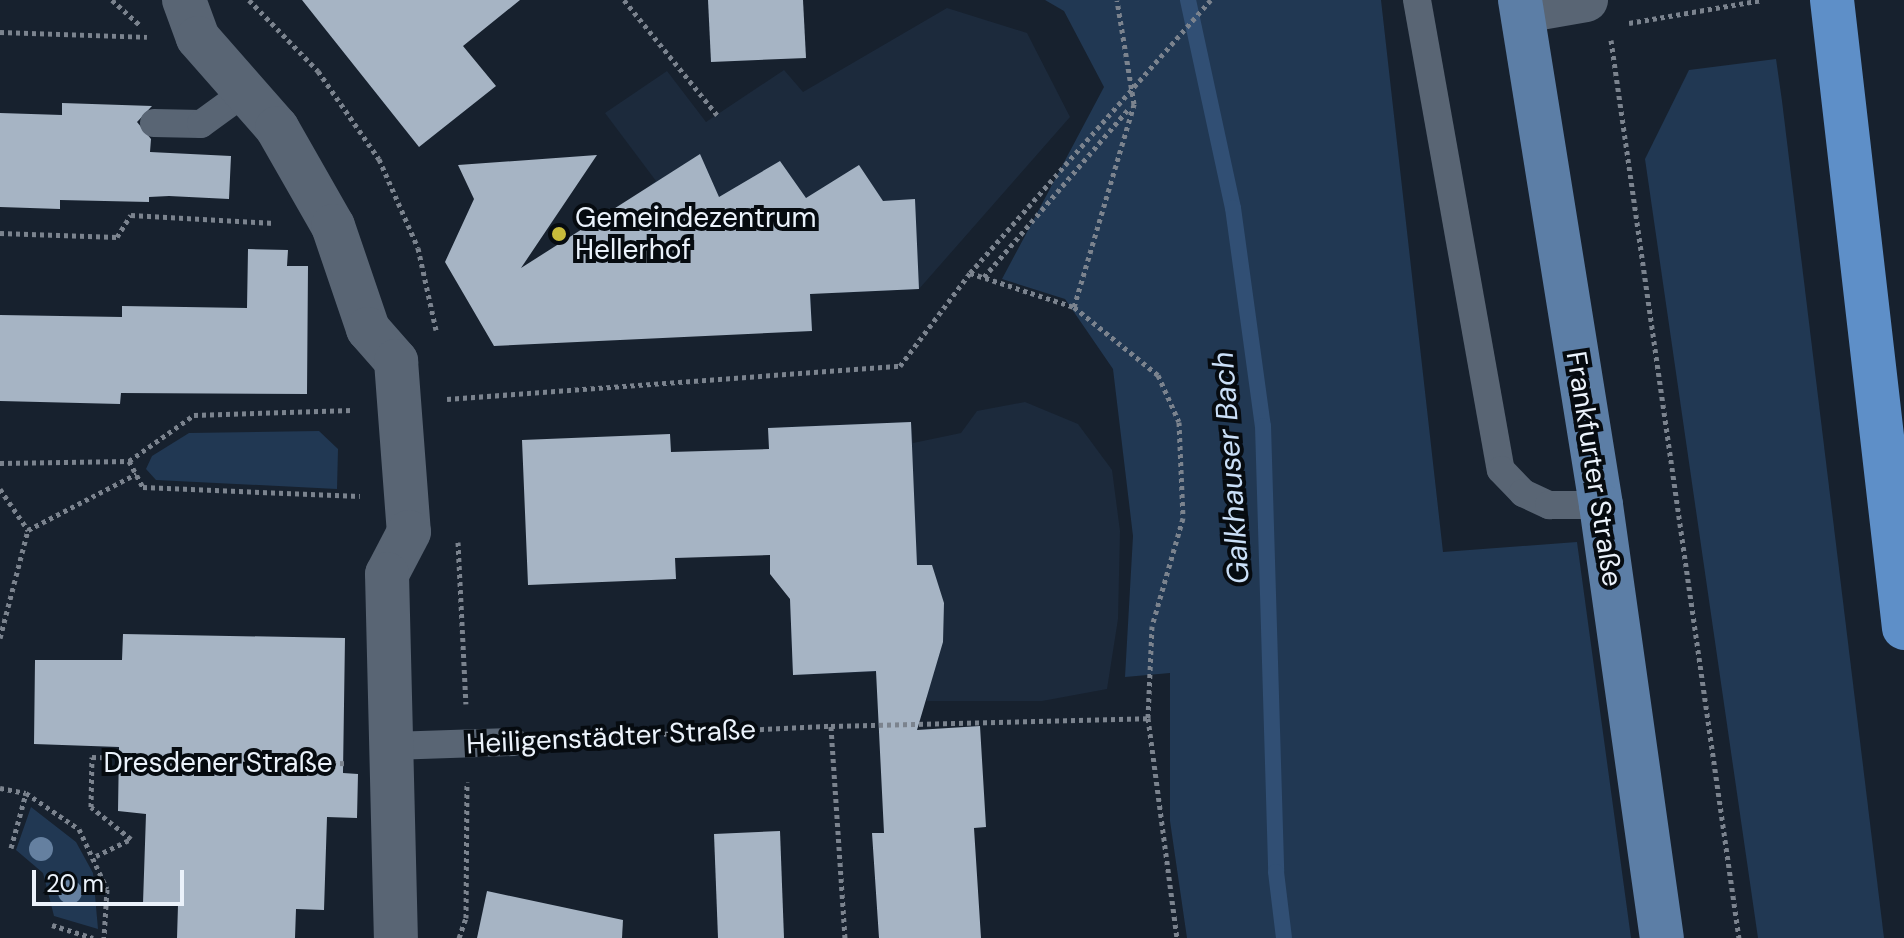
<!DOCTYPE html>
<html>
<head>
<meta charset="utf-8">
<style>
	body { margin:0 }
	#map { position:relative; width:1904px; height:938px; overflow:hidden; background:#17212e; font-family:"DM Sans",sans-serif }
	div>[style] { position:absolute }
	.built>* { inset:0; background:#1c2a3c }
	.green>* { inset:0; background:#213853 }
	.stream>* { height:16px; margin:-8px; padding:0 8px; transform-origin:8px; border-radius:8px; background:#314f74 }
	.building>* { inset:0; background:#a6b4c4 }
	.path>* { height:5px; margin-top:-2.5px; transform-origin:0; background:repeating-linear-gradient(90deg,#7b838e 0 4px,transparent 0 8px) }
	.lane>* { height:28px; margin:-14px; padding:0 14px; transform-origin:14px; border-radius:14px; background:#596574 }
	.street>* { height:44px; margin:-22px; padding:0 22px; transform-origin:22px; border-radius:22px; background:#596574 }
	.secondary>* { height:44px; margin:-22px; padding:0 22px; transform-origin:22px; border-radius:22px; background:#596574 }
	.primary>* { height:44px; margin:-22px; padding:0 22px; transform-origin:22px; border-radius:22px; background:#5c7ea6 }
	.highway>* { height:44px; margin:-22px; padding:0 22px; transform-origin:22px; border-radius:22px; background:#5e8fc8 }
	.trees>* { width:24px; height:24px; margin:-12px; border-radius:50%; background:#6580a0 }
	.dots>* { width:22px; height:22px; translate:-50% -50%; box-sizing:border-box; border:4px solid #060b10; border-radius:50% }
	span { translate:-50% -50%; white-space:nowrap; text-align:center; line-height:1.15; -webkit-text-stroke:8px #060b10; paint-order:stroke }
	.poi-label { font-size:28px; color:#ebf2fb }
	.left { translate:0 -50%; text-align:left }
	.street-label { font-size:28px; color:#ebf2fb }
	.water-label { font-size:30px; color:#cadff7; font-style:italic }
	.scale { position:absolute; left:32px; top:870px; width:152px; height:36px; box-sizing:border-box; border:4px solid #ebf2fb; border-top:0; padding-left:10px; font-size:24px; line-height:28px; white-space:nowrap; color:#ebf2fb; -webkit-text-stroke:6px #060b10; paint-order:stroke }
</style>
</head>
<body>
<div id="map">
	<div class="built">
		<i style="clip-path:polygon(947px 8px,1027px 33px,1070px 117px,919px 289px,838px 293px,836px 278px,810px 280px,812px 331px,623px 338px,666px 211px,649px 186px,656px 181px,605px 113px,667px 71px,706px 122px,784px 70px,803px 92px)"></i>
		<i style="clip-path:polygon(1025px 402px,1078px 424px,1112px 470px,1120px 531px,1118px 619px,1107px 689px,1042px 701px,927px 701px,925px 670px,793px 675px,783px 427px,911px 422px,913px 443px,961px 433px,977px 411px)"></i>
	</div>
	<div class="green">
		<i style="clip-path:polygon(1045px 0,1381px 0,1443px 552px,1577px 542px,1631px 938px,1187px 938px,1170px 821px,1170px 673px,1125px 677px,1133px 536px,1113px 369px,1065px 299px,1002px 279px,1104px 87px,1064px 11px)"></i>
		<i style="clip-path:polygon(1776px 59px,1782px 101px,1884px 938px,1758px 938px,1645px 159px,1689px 70px)"></i>
		<i style="clip-path:polygon(319px 431px,338px 449px,337px 489px,156px 480px,146px 469px,152px 456px,189px 433px)"></i>
		<i style="clip-path:polygon(31px 807px,76px 842px,93px 873px,98px 929px,54px 916px,43px 873px,16px 850px)"></i>
	</div>
	<div class="stream">
		<i style="left:1188px;top:0;width:213px;rotate:77.8deg"></i>
		<i style="left:1233px;top:208px;width:220px;rotate:82.2deg"></i>
		<i style="left:1263px;top:426px;width:446px;rotate:88.3deg"></i>
		<i style="left:1276px;top:872px;width:66px;rotate:83.1deg"></i>
	</div>
	<div class="building">
		<i style="clip-path:polygon(302px 0,520px 0,463px 46px,496px 86px,419px 147px)"></i>
		<i style="clip-path:polygon(708px 0,803px 0,806px 58px,711px 62px)"></i>
		<i style="clip-path:polygon(62px 103px,152px 106px,137px 122px,151px 139px,150px 152px,231px 156px,229px 199px,169px 196px,149px 197px,149px 202px,60px 200px,60px 209px,0 207px,0 113px,62px 115px)"></i>
		<i style="clip-path:polygon(700px 154px,719px 197px,780px 161px,806px 198px,859px 165px,883px 201px,915px 199px,919px 289px,810px 294px,812px 331px,494px 346px,445px 262px,474px 199px,458px 165px,597px 155px,521px 268px)"></i>
		<i style="clip-path:polygon(248px 249px,288px 250px,287px 266px,308px 266px,307px 394px,121px 393px,120px 404px,0 401px,0 315px,122px 317px,122px 306px,247px 308px)"></i>
		<i style="clip-path:polygon(911px 422px,917px 565px,932px 565px,944px 603px,943px 642px,917px 730px,980px 726px,986px 827px,974px 828px,981px 938px,879px 938px,872px 833px,884px 833px,876px 671px,793px 675px,790px 599px,770px 574px,770px 555px,675px 558px,676px 579px,528px 585px,522px 440px,670px 434px,671px 452px,769px 449px,768px 428px)"></i>
		<i style="clip-path:polygon(123px 634px,345px 638px,343px 773px,358px 774px,357px 818px,327px 817px,324px 910px,296px 909px,295px 938px,177px 938px,178px 905px,143px 903px,146px 814px,118px 811px,119px 747px,34px 744px,35px 660px,122px 660px)"></i>
		<i style="clip-path:polygon(780px 831px,784px 938px,718px 938px,714px 834px)"></i>
		<i style="clip-path:polygon(487px 891px,623px 920px,622px 938px,477px 938px)"></i>
	</div>
	<div class="path">
		<i style="left:112px;top:0;width:39px;rotate:42deg"></i>
		<i style="left:249px;top:0;width:99px;rotate:45.8deg"></i>
		<i style="left:318px;top:71px;width:107px;rotate:55.3deg"></i>
		<i style="left:379px;top:159px;width:97px;rotate:66.3deg"></i>
		<i style="left:418px;top:248px;width:84px;rotate:77.6deg"></i>
		<i style="left:624px;top:0;width:148px;rotate:51deg"></i>
		<i style="left:1629px;top:23px;width:135px;rotate:-9.8deg"></i>
		<i style="left:0;top:32px;width:147px;rotate:1.9deg"></i>
		<i style="left:1611px;top:40px;width:907px;rotate:81.89deg"></i>
		<i style="left:0;top:233px;width:117px;rotate:2deg"></i>
		<i style="left:117px;top:237px;width:26px;rotate:-58deg"></i>
		<i style="left:131px;top:215px;width:144px;rotate:3.2deg"></i>
		<i style="left:970px;top:273px;width:109px;rotate:18.1deg"></i>
		<i style="left:1074px;top:307px;width:108px;rotate:39deg"></i>
		<i style="left:1158px;top:375px;width:51px;rotate:65.9deg"></i>
		<i style="left:1179px;top:422px;width:96px;rotate:87.6deg"></i>
		<i style="left:1183px;top:518px;width:112px;rotate:106deg"></i>
		<i style="left:1152px;top:626px;width:92px;rotate:92.5deg"></i>
		<i style="left:1148px;top:718px;width:222px;rotate:82.5deg"></i>
		<i style="left:984px;top:277px;width:224px;rotate:-49.3deg"></i>
		<i style="left:1074px;top:307px;width:212px;rotate:-73.5deg"></i>
		<i style="left:1134px;top:104px;width:105px;rotate:-99.3deg"></i>
		<i style="left:447px;top:399px;width:454px;rotate:-4.2deg"></i>
		<i style="left:900px;top:366px;width:116px;rotate:-53deg"></i>
		<i style="left:970px;top:273px;width:364px;rotate:-48.6deg"></i>
		<i style="left:129px;top:461px;width:30px;rotate:62deg"></i>
		<i style="left:143px;top:487px;width:217px;rotate:2.4deg"></i>
		<i style="left:0;top:463px;width:129px;rotate:-0.9deg"></i>
		<i style="left:129px;top:461px;width:80px;rotate:-35.3deg"></i>
		<i style="left:194px;top:415px;width:159px;rotate:-1.8deg"></i>
		<i style="left:0;top:489px;width:50px;rotate:55.7deg"></i>
		<i style="left:28px;top:530px;width:122px;rotate:-27.4deg"></i>
		<i style="left:458px;top:542px;width:162px;rotate:87.2deg"></i>
		<i style="left:0;top:638px;width:112px;rotate:-75.5deg"></i>
		<i style="left:552px;top:739px;width:279px;rotate:-2.7deg"></i>
		<i style="left:0;top:788px;width:26px;rotate:11deg"></i>
		<i style="left:26px;top:793px;width:64px;rotate:34.2deg"></i>
		<i style="left:79px;top:829px;width:66px;rotate:65deg"></i>
		<i style="left:107px;top:889px;width:49px;rotate:93.5deg"></i>
		<i style="left:11px;top:848px;width:57px;rotate:-74.7deg"></i>
		<i style="left:96px;top:856px;width:39px;rotate:-26deg"></i>
		<i style="left:131px;top:839px;width:51px;rotate:-141.3deg"></i>
		<i style="left:91px;top:807px;width:50px;rotate:-88.9deg"></i>
		<i style="left:92px;top:757px;width:254px;rotate:1.4deg"></i>
		<i style="left:52px;top:925px;width:43px;rotate:17.6deg"></i>
		<i style="left:459px;top:938px;width:21px;rotate:-71deg"></i>
		<i style="left:466px;top:918px;width:136px;rotate:-89.6deg"></i>
		<i style="left:845px;top:938px;width:212px;rotate:-93.8deg"></i>
		<i style="left:831px;top:726px;width:317px;rotate:-1.4deg"></i>
	</div>
	<div class="lane">
		<i style="left:1417px;top:0;width:477px;rotate:79.9deg"></i>
		<i style="left:1501px;top:470px;width:32px;rotate:46deg"></i>
		<i style="left:1523px;top:493px;width:29px;rotate:25deg"></i>
		<i style="left:1549px;top:505px;width:52px"></i>
		<i style="left:154px;top:123px;width:47px;rotate:1.2deg"></i>
		<i style="left:201px;top:124px;width:54px;rotate:-36deg"></i>
		<i style="left:391px;top:746px;width:123px;rotate:-1.9deg"></i>
	</div>
	<div class="street">
		<i style="left:184px;top:0;width:40px;rotate:69.8deg"></i>
		<i style="left:198px;top:38px;width:120px;rotate:48.7deg"></i>
		<i style="left:277px;top:128px;width:113px;rotate:60.3deg"></i>
		<i style="left:333px;top:226px;width:109px;rotate:71.2deg"></i>
		<i style="left:368px;top:329px;width:43px;rotate:48.8deg"></i>
		<i style="left:396px;top:361px;width:171px;rotate:85.7deg"></i>
		<i style="left:409px;top:532px;width:47px;rotate:117.6deg"></i>
		<i style="left:387px;top:574px;width:364px;rotate:88.6deg"></i>
	</div>
	<div class="secondary">
		<i style="left:1523px;top:11px;width:64px;rotate:-9.9deg"></i>
	</div>
	<div class="primary">
		<i style="left:1520px;top:0;width:511px;rotate:80.89deg"></i>
		<i style="left:1601px;top:505px;width:437px;rotate:82deg"></i>
	</div>
	<div class="highway">
		<i style="left:1832px;top:0;width:632px;rotate:83.46deg"></i>
	</div>
	<div class="trees">
		<i style="left:41px;top:849px"></i>
		<i style="left:70px;top:892px"></i>
	</div>
	<div class="dots">
		<i style="left:559px;top:234px;background:#c8bb3b"></i>
	</div>
	<div class="poi-label">
		<span class="left" style="left:575px;top:234px">Gemeindezentrum<br>Hellerhof</span>
	</div>
	<div class="street-label">
		<span style="left:1594px;top:469px;rotate:81deg">Frankfurter Straße</span>
		<span style="left:611px;top:737px;rotate:-3deg">Heiligenstädter Straße</span>
		<span style="left:218px;top:763px">Dresdener Straße</span>
	</div>
	<div class="water-label">
		<span style="left:1231px;top:468px;rotate:-94deg">Galkhauser Bach</span>
	</div>
	<div class="scale">20 m</div>
</div>
</body>
</html>
